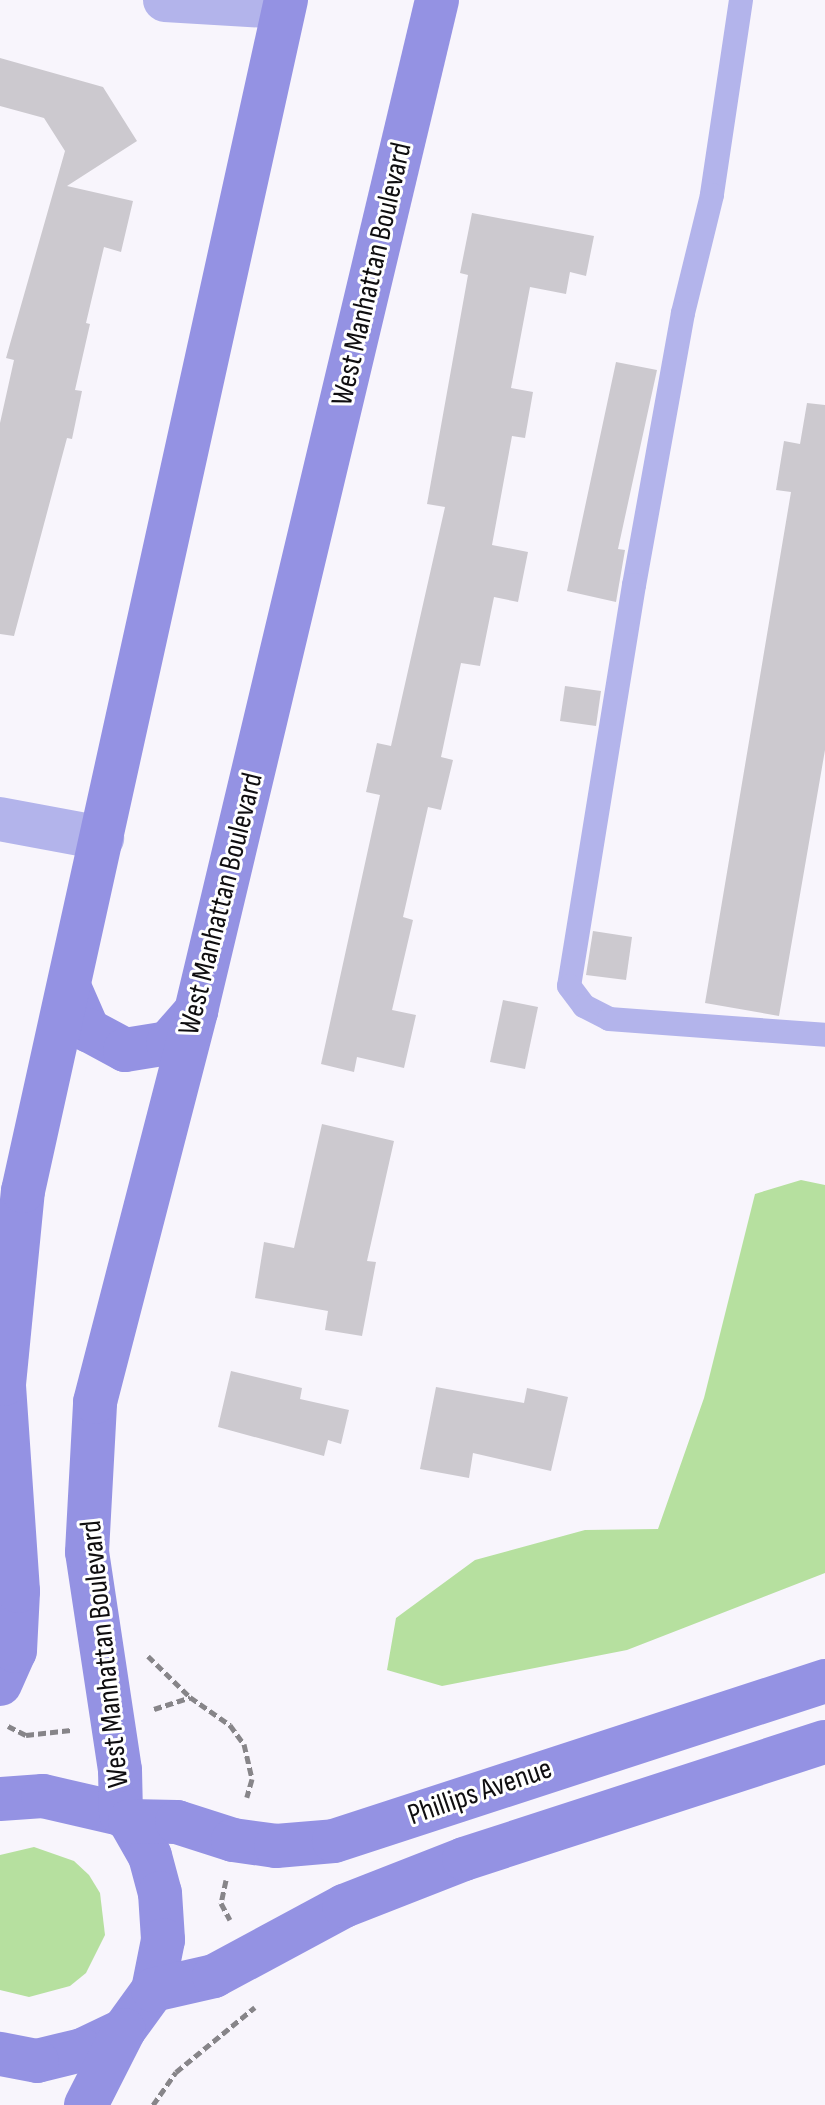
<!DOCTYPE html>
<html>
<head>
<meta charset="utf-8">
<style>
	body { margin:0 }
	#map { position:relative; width:825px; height:2105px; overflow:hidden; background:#f8f5fc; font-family:"Sofia Sans Condensed",sans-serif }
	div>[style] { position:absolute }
	.green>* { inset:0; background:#b6e09f }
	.building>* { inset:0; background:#ccc9cf }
	.path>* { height:5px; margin-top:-2.5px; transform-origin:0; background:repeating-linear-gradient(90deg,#878589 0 8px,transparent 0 12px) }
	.service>* { height:24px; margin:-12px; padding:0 12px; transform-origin:12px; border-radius:12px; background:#b3b4eb }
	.minor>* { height:44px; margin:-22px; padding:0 22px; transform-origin:22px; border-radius:22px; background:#b3b4eb }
	.secondary>* { height:44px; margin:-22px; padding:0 22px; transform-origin:22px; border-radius:22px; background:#9492e3 }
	span { translate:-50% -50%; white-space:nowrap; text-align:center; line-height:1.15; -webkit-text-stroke:6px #fff; paint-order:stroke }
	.street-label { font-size:30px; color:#0f0e10 }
</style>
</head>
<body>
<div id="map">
	<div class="green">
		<i style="clip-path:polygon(801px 1180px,825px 1185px,825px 1573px,627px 1650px,442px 1686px,387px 1670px,396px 1618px,475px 1560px,585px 1530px,658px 1529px,704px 1398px,755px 1194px)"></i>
		<i style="clip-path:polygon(34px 1847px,74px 1861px,89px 1875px,100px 1893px,105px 1935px,86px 1973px,70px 1986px,29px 1997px,0 1990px,0 1855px)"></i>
	</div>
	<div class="building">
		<i style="clip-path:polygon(0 58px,103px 87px,137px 141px,67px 186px,133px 201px,121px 252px,104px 247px,86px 323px,90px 324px,75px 390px,82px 391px,72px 439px,67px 438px,14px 636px,0 634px,0 423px,14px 360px,6px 358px,65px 151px,44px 118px,0 106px)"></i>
		<i style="clip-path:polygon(472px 213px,594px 236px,586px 276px,570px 272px,566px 294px,530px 287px,511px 388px,533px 392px,525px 438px,512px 436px,492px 545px,528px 552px,518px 602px,494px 597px,480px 666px,461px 663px,441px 757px,453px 760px,441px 810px,428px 807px,403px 917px,413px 920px,392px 1010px,416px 1015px,404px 1068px,357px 1057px,354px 1072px,321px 1064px,380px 795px,366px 792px,377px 743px,391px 746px,445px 507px,427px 504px,468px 275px,460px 273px)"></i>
		<i style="clip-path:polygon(616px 362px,657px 370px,618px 549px,625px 550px,616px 602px,567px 591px)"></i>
		<i style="clip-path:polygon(807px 403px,825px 405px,825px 750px,779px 1016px,705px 1003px,791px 492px,776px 490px,784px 441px,800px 444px)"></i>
		<i style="clip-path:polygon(565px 686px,601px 691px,596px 726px,560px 721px)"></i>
		<i style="clip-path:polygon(593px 931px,632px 937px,626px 980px,586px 975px)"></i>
		<i style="clip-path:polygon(503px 1000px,538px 1007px,525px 1069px,490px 1062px)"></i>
		<i style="clip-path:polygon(322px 1124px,394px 1141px,367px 1261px,376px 1262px,362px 1336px,325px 1330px,328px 1311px,255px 1298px,264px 1242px,294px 1248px)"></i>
		<i style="clip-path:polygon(231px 1371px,302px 1388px,300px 1399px,349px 1410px,341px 1444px,328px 1440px,324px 1456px,218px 1427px)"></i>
		<i style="clip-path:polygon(436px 1387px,524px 1403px,527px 1388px,568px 1397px,551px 1471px,473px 1453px,469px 1478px,420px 1469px)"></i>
	</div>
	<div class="path">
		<i style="left:148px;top:1656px;width:59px;rotate:44.3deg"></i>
		<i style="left:190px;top:1697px;width:49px;rotate:35deg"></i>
		<i style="left:230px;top:1725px;width:24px;rotate:54deg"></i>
		<i style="left:244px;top:1744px;width:36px;rotate:77deg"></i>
		<i style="left:252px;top:1779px;width:19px;rotate:106deg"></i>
		<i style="left:154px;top:1709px;width:38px;rotate:-18deg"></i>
		<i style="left:8px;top:1726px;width:20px;rotate:27deg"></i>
		<i style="left:26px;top:1735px;width:45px;rotate:-6.3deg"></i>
		<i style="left:226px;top:1880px;width:24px;rotate:102deg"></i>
		<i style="left:221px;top:1903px;width:19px;rotate:62deg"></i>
		<i style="left:153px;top:2105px;width:40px;rotate:-55.1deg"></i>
		<i style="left:176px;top:2072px;width:102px;rotate:-39.4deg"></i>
	</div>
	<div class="service">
		<i style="left:741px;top:0;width:197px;rotate:98.5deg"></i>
		<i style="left:712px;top:195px;width:122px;rotate:103.8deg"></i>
		<i style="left:683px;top:313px;width:276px;rotate:100.2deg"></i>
		<i style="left:634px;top:585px;width:406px;rotate:99.2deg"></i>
		<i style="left:569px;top:986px;width:25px;rotate:53deg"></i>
		<i style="left:584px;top:1006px;width:28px;rotate:27deg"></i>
		<i style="left:609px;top:1019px;width:217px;rotate:4.2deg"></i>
	</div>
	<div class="minor">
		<i style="left:165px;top:0;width:119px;rotate:3.4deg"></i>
		<i style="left:0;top:819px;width:104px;rotate:10.6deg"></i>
	</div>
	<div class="secondary">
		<i style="left:71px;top:991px;width:43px;rotate:66.4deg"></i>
		<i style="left:88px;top:1030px;width:42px;rotate:28.4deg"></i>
		<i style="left:125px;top:1050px;width:44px;rotate:-9.2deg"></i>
		<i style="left:168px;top:1043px;width:43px;rotate:-48.8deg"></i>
		<i style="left:0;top:1684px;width:36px;rotate:-66deg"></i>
		<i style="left:15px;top:1651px;width:60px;rotate:-87.1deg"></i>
		<i style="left:18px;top:1591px;width:207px;rotate:-93.9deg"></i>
		<i style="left:4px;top:1384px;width:194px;rotate:-84.4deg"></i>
		<i style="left:23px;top:1191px;width:1220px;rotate:-77.55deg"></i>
		<i style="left:0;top:1799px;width:43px;rotate:-4deg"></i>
		<i style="left:43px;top:1796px;width:80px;rotate:13deg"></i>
		<i style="left:121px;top:1814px;width:11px;rotate:38deg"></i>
		<i style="left:130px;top:1821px;width:40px;rotate:60.3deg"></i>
		<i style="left:150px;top:1856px;width:38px;rotate:75deg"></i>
		<i style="left:160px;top:1893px;width:47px;rotate:86.3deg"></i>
		<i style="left:163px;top:1940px;width:51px;rotate:101.3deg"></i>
		<i style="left:153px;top:1990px;width:49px;rotate:125.9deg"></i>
		<i style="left:124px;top:2030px;width:47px;rotate:154.5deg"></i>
		<i style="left:82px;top:2050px;width:46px;rotate:166.3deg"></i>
		<i style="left:37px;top:2061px;width:38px;rotate:-169deg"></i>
		<i style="left:121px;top:1814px;width:44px;rotate:-91.3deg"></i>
		<i style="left:120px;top:1770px;width:220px;rotate:-98.6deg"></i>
		<i style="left:87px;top:1552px;width:150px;rotate:-86.9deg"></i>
		<i style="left:95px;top:1402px;width:404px;rotate:-75.5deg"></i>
		<i style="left:196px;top:1011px;width:1039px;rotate:-76.59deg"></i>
		<i style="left:130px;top:1821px;width:47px;rotate:1.2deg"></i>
		<i style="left:177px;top:1822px;width:59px;rotate:17.8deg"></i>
		<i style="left:233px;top:1840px;width:43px;rotate:7.9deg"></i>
		<i style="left:276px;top:1846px;width:58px;rotate:-4.9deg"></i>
		<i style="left:334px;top:1841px;width:516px;rotate:-18.05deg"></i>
		<i style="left:153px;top:1990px;width:63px;rotate:-12.9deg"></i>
		<i style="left:214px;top:1976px;width:148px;rotate:-28.3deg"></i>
		<i style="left:344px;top:1906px;width:129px;rotate:-21.4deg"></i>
		<i style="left:464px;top:1859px;width:379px;rotate:-18deg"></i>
		<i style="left:86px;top:2105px;width:84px;rotate:-63.1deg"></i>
	</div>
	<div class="street-label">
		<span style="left:372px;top:274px;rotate:-77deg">West Manhattan Boulevard</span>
		<span style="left:221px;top:904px;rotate:-76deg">West Manhattan Boulevard</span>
		<span style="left:105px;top:1654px;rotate:-96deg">West Manhattan Boulevard</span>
		<span style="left:480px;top:1792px;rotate:-19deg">Phillips Avenue</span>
	</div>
</div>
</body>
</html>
